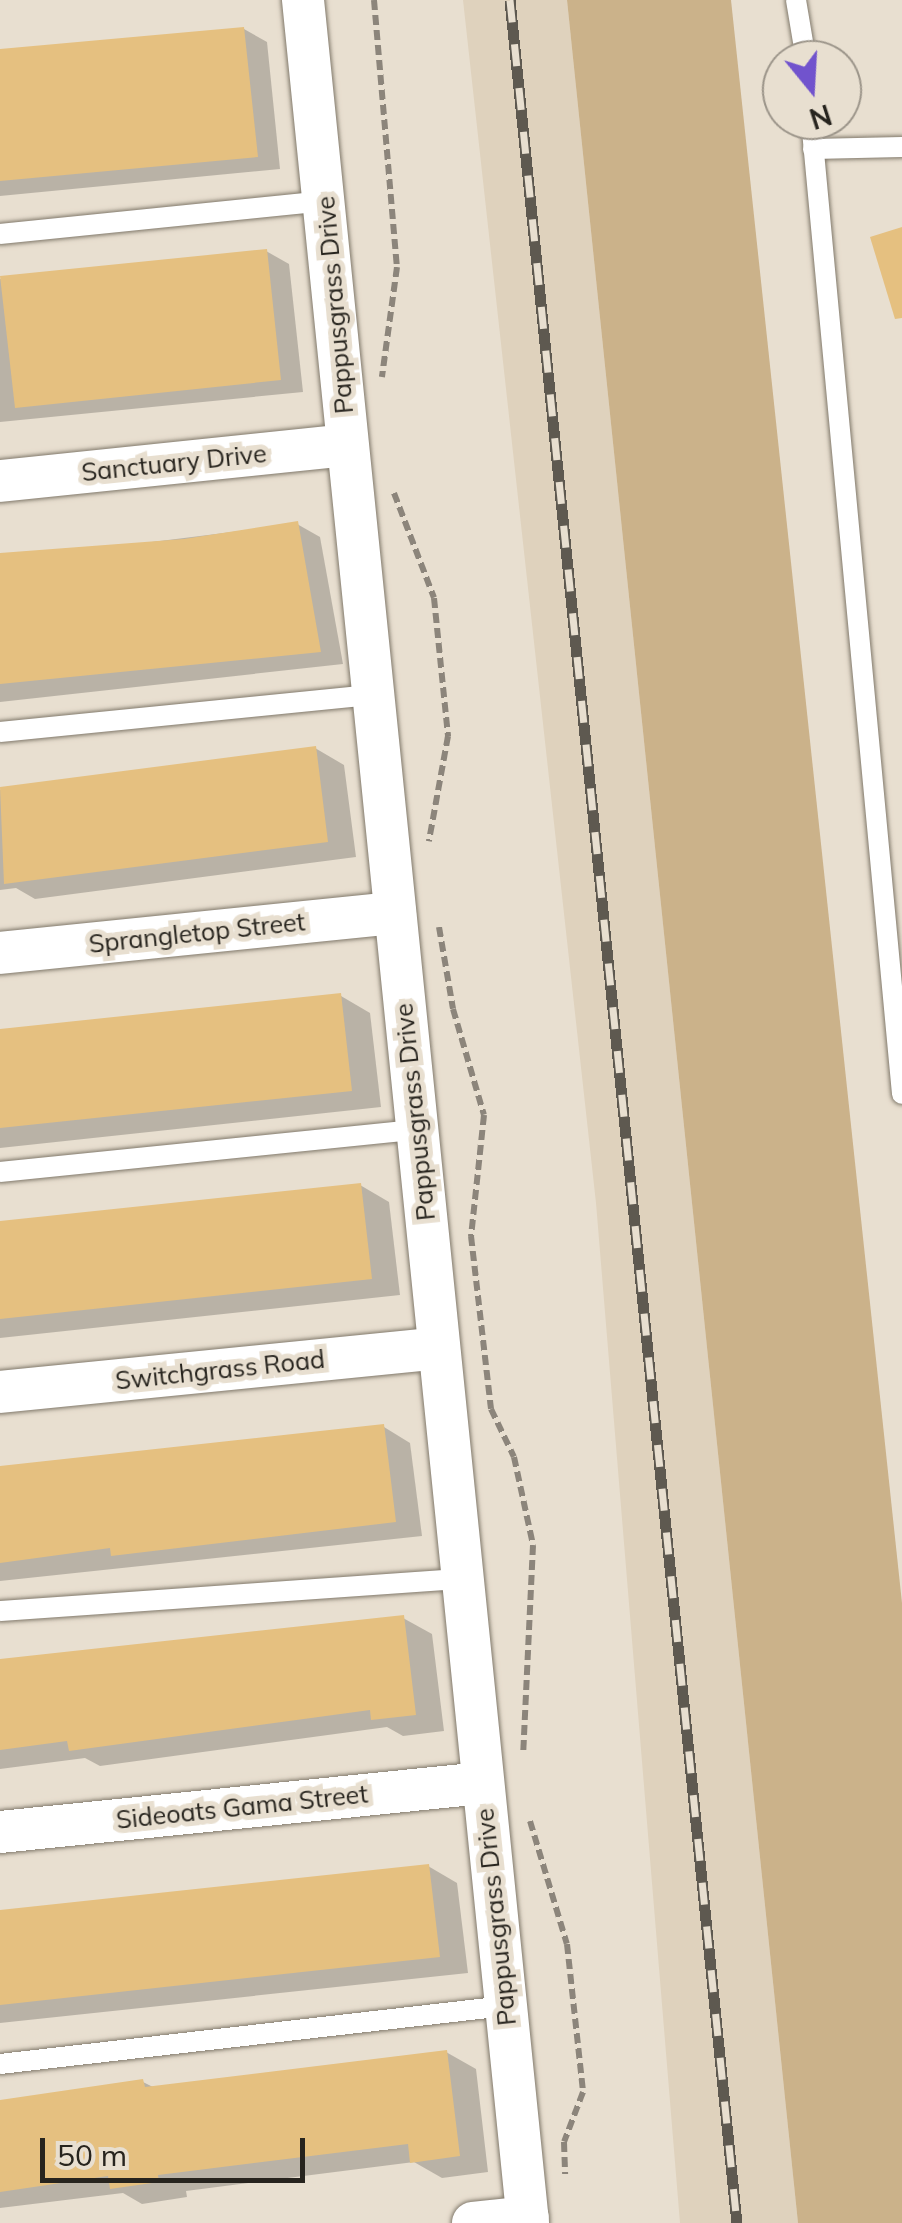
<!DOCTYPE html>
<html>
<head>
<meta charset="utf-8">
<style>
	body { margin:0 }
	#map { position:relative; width:902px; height:2223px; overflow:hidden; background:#e8dfd0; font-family:Mulish,sans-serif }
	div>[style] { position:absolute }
	.built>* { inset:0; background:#dfd2bd }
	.green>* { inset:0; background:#cbb28a }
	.shadow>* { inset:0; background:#0003 }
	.building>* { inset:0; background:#e5c080 }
	.path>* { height:6px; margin-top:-3px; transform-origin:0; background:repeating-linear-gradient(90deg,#8c857b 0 10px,transparent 0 15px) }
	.roads { filter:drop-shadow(0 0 2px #81796b) drop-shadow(0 0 2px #81796b) }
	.service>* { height:20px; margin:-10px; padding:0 10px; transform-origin:10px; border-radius:10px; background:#fff }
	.minor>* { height:42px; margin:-21px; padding:0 21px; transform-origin:21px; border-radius:21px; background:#fff }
	.rail>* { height:11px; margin-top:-5.5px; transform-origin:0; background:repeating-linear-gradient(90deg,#e8dfd0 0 22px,#5e5950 0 44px); box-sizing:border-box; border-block:2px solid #5e5950 }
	span { translate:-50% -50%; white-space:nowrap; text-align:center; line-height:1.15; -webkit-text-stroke:10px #e8dfd0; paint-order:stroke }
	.street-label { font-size:25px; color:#27241e }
	.north { position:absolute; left:762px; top:40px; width:100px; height:100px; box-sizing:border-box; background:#e8dfd0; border:2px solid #9b9489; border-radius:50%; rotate:162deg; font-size:28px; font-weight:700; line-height:40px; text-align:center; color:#27241e }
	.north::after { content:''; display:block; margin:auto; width:35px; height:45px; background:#7153cd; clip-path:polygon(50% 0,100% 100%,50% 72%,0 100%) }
	.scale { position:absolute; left:40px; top:2138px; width:265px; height:45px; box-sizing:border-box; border:5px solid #27241e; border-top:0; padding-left:12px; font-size:30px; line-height:35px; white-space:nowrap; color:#27241e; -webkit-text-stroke:8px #e8dfd0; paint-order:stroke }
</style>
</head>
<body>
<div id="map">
	<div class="built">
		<i style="clip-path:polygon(463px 0,567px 0,798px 2223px,680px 2223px,596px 1203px)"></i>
	</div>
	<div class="green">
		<i style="clip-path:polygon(567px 0,731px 0,902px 1603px,902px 2223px,798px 2223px)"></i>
	</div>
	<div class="shadow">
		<i style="clip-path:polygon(244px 29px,267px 42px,280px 169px,0 196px,0 55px)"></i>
		<i style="clip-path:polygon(266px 251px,289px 264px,303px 392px,0 422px,0 279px)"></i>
		<i style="clip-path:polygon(297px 524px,320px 537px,343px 664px,0 702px,0 561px)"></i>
		<i style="clip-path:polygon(315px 748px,344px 765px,356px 857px,35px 899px,16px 888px,0 890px,0 790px)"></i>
		<i style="clip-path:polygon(341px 996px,370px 1013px,381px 1107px,0 1148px,0 1033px)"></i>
		<i style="clip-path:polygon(360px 1185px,389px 1202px,400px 1295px,0 1338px,0 1225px)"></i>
		<i style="clip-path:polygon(384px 1427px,410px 1443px,422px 1536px,0 1581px,0 1471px)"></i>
		<i style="clip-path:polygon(403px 1618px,432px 1634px,444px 1731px,403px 1736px,387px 1727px,100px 1766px,85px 1758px,0 1769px,0 1664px)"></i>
		<i style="clip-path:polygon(428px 1866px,457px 1883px,468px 1973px,0 2023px,0 1912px)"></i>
		<i style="clip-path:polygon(446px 2052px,476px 2069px,488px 2172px,442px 2178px,414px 2162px,186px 2191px,187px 2197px,142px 2204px,123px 2193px,0 2208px,0 2103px,143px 2082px,155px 2088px)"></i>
	</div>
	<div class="building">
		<i style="clip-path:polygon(244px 27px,258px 157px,0 181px,0 49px)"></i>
		<i style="clip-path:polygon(902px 227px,902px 318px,895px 319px,870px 237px)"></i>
		<i style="clip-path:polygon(267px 249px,281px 380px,15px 408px,0 276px)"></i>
		<i style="clip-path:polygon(298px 521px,321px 652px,0 684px,0 553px,184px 539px)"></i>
		<i style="clip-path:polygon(316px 746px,328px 842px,4px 884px,0 787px)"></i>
		<i style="clip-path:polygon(341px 993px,352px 1091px,0 1128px,0 1029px)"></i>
		<i style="clip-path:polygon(361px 1183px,372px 1279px,0 1319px,0 1221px)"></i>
		<i style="clip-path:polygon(384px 1424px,396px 1522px,111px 1556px,110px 1548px,0 1563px,0 1466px)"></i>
		<i style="clip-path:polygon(404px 1615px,416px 1715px,371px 1720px,370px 1710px,69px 1751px,67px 1741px,0 1750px,0 1659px)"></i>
		<i style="clip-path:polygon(429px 1864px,440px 1957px,0 2005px,0 1910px)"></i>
		<i style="clip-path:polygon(447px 2050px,460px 2156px,410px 2163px,408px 2144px,158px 2175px,159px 2182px,110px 2189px,108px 2176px,0 2192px,0 2100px,143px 2079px,145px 2087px)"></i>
	</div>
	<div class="path">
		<i style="left:374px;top:0;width:268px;rotate:85.1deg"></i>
		<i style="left:397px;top:267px;width:111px;rotate:97.8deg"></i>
		<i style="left:394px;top:493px;width:112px;rotate:69.1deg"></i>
		<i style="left:434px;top:598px;width:139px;rotate:84.2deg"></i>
		<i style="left:448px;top:736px;width:107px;rotate:100.3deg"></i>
		<i style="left:439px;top:927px;width:83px;rotate:80.3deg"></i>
		<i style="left:453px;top:1009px;width:110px;rotate:73.7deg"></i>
		<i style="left:484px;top:1115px;width:122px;rotate:96.1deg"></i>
		<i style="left:471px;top:1236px;width:174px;rotate:83.4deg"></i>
		<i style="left:491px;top:1409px;width:53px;rotate:64.4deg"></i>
		<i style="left:514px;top:1457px;width:90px;rotate:77.8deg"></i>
		<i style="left:533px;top:1545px;width:209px;rotate:92.7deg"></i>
		<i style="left:530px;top:1821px;width:128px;rotate:73.3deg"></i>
		<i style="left:567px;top:1944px;width:149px;rotate:83.8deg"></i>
		<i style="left:583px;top:2092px;width:53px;rotate:110.8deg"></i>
		<i style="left:564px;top:2142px;width:32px;rotate:88deg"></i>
	</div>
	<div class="roads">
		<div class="service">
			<i style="left:796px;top:0;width:61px;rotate:80.5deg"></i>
			<i style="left:811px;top:120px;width:978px;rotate:84.66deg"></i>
			<i style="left:813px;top:149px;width:89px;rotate:-1.3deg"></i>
			<i style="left:0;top:234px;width:329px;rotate:-5.8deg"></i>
			<i style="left:0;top:732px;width:375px;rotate:-5.7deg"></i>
			<i style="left:0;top:1172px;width:419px;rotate:-5.8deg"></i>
			<i style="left:0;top:1611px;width:464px;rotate:-4deg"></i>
			<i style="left:0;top:2064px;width:508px;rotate:-6.55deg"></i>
		</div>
		<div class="minor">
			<i style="left:303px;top:0;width:2234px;rotate:84.22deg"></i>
			<i style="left:0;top:481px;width:349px;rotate:-5.9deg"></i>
			<i style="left:0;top:953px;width:397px;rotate:-5.8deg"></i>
			<i style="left:0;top:1392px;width:441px;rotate:-5.7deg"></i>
			<i style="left:0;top:1832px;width:485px;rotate:-5.8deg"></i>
			<i style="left:473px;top:2223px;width:55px;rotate:-6.2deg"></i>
		</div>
	</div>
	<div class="rail">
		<i style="left:510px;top:0;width:2235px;rotate:84.17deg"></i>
	</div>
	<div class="street-label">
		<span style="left:335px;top:305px;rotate:-95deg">Pappusgrass Drive</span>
		<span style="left:174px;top:463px;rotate:-6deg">Sanctuary Drive</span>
		<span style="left:197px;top:933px;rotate:-6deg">Sprangletop Street</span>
		<span style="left:415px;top:1112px;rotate:-96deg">Pappusgrass Drive</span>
		<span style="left:220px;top:1370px;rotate:-6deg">Switchgrass Road</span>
		<span style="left:242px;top:1807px;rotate:-6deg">Sideoats Gama Street</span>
		<span style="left:496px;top:1917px;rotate:-96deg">Pappusgrass Drive</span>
	</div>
	<div class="north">N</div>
	<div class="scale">50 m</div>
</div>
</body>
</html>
